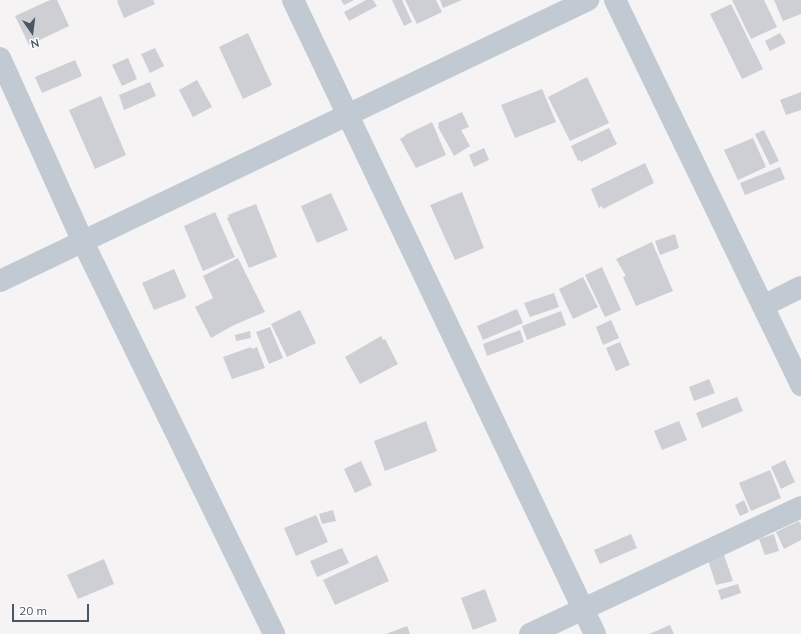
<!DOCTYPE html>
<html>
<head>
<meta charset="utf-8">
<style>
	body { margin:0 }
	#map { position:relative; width:801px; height:634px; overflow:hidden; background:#f5f3f3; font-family:Mulish,sans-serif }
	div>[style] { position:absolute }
	.building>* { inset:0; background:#cdcfd5 }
	.minor>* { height:22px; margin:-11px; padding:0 11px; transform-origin:11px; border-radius:11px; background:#c1cad2 }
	span { translate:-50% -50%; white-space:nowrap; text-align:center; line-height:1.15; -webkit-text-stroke:3px #fff; paint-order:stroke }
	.north { position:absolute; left:12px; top:12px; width:40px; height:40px; -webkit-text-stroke:3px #fff; paint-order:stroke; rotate:166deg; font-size:11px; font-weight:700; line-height:16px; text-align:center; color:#4a5661 }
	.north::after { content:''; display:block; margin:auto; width:14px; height:18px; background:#4a5661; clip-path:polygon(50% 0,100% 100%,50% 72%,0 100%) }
	.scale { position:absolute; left:12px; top:604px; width:77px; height:18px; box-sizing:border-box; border:2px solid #4a5661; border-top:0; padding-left:5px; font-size:12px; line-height:14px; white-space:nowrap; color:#4a5661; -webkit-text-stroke:3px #fff; paint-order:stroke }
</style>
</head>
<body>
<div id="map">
	<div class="building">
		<i style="clip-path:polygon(50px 0,57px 0,69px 26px,29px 45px,15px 16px)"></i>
		<i style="clip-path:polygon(119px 0,153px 0,155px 4px,124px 18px,117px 1px)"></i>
		<i style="clip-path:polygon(341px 0,354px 0,344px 5px)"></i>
		<i style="clip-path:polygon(366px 0,373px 0,377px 6px,349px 21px,344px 12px)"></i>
		<i style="clip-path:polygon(392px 0,402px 0,412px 22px,404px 26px)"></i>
		<i style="clip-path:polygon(405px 0,436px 0,442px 12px,417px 24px)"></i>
		<i style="clip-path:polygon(440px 0,462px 0,443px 8px)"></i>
		<i style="clip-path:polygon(732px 0,764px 0,777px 27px,751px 39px)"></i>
		<i style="clip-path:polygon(774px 0,801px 0,801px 14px,783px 21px)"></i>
		<i style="clip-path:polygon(731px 4px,763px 69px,742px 79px,710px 14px)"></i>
		<i style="clip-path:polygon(248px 33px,272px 85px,243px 99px,219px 47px)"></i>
		<i style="clip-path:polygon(780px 33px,786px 43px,770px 51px,765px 41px)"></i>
		<i style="clip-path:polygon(155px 48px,164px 66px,150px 73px,141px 54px)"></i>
		<i style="clip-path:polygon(128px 58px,137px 79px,122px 86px,112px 65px)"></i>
		<i style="clip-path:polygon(75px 60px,82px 76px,42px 93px,35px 77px)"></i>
		<i style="clip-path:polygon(587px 77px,609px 123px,570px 141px,548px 97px)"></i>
		<i style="clip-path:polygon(197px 80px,212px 107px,193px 117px,179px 90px)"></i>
		<i style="clip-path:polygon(150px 82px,156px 96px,124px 110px,119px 95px)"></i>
		<i style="clip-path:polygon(542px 89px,556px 122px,515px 138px,501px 105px)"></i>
		<i style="clip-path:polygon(801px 92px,801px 110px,786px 115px,780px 100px)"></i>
		<i style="clip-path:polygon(101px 96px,126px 155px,95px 169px,69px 110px)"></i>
		<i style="clip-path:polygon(462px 112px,469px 127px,461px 130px,470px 146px,454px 156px,438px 127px,439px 126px,438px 123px)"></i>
		<i style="clip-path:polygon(432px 122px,446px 155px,416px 168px,400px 139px,405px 136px,405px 135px)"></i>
		<i style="clip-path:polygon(609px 128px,617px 144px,581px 162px,580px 160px,578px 161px,571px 146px)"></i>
		<i style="clip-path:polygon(764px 130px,779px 161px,770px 165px,755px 134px)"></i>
		<i style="clip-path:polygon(753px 138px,766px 167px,738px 180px,724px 150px)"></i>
		<i style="clip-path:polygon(484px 148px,489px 160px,474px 167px,469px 155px)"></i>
		<i style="clip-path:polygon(645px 163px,654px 183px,603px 209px,602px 206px,599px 208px,591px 189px)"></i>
		<i style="clip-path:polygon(780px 167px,785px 179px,745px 195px,740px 183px)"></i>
		<i style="clip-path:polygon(462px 192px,484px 248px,455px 260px,430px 205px)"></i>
		<i style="clip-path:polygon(331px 193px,348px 230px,317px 243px,301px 206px)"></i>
		<i style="clip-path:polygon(256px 204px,277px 257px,249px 268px,227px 218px,229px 217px,228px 215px)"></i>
		<i style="clip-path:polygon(215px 212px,235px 257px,203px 271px,184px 226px)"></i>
		<i style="clip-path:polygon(675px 234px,679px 248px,660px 255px,655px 241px)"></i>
		<i style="clip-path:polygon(652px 242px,673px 291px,636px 306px,623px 277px,626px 276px,616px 259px)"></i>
		<i style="clip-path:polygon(238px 258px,265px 312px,234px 325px,211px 338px,195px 307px,213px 298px,203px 276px)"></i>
		<i style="clip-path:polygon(602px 267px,621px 310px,605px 317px,585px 275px)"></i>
		<i style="clip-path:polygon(174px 269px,186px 296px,185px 298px,154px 310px,142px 283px)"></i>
		<i style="clip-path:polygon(583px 277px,598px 307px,573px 319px,559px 289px)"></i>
		<i style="clip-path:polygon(554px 293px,559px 307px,530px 317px,524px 303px)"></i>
		<i style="clip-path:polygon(517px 309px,523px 323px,483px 340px,477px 326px)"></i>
		<i style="clip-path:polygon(300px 310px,316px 343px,287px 357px,271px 324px)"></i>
		<i style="clip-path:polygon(561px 311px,566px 325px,527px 340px,522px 326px)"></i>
		<i style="clip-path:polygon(611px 320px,619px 338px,603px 345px,596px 327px)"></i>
		<i style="clip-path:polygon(270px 327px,283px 358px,269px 364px,256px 332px)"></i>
		<i style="clip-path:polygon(520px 330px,524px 342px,487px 356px,483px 344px)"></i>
		<i style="clip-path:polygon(250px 331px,251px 338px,236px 341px,235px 335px)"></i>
		<i style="clip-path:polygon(381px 336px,383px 340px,385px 339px,398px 364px,360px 384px,345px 357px)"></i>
		<i style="clip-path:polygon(620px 342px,630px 365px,616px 371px,606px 348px)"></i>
		<i style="clip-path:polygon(251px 347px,252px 349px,257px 347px,265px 368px,232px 379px,223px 357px)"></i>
		<i style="clip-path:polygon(709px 379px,715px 393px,694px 401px,689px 387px)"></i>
		<i style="clip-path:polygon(737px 397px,743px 411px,702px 428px,696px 413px)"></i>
		<i style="clip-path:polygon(426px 421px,437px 451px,385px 471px,374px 441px)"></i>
		<i style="clip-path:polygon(679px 421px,687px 440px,662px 450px,654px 431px)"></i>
		<i style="clip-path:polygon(785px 460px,795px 482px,781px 489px,771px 467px)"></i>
		<i style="clip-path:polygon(361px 461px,372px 485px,355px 493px,344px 469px)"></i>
		<i style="clip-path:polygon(770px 470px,781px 498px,751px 511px,739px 483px)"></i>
		<i style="clip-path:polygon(744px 500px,749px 512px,740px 516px,735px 505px)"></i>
		<i style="clip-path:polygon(333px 510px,336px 521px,322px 524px,319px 514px)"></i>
		<i style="clip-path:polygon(316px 515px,328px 542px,296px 556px,284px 528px)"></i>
		<i style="clip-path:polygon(799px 521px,801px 525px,801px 540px,784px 549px,776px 532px)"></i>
		<i style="clip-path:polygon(631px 534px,637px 548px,600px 564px,594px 550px)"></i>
		<i style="clip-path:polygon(774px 534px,779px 551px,765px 555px,759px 539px)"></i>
		<i style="clip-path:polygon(342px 548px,349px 563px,317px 577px,310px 561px)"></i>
		<i style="clip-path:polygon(723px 552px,733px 581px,716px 585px,707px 557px)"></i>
		<i style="clip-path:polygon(377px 555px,389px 581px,335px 605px,323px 580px)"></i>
		<i style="clip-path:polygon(104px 559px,114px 584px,78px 599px,67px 575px)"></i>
		<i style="clip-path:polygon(738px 584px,741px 593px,721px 600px,718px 590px)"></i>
		<i style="clip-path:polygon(485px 589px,497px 621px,473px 630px,461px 598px)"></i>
		<i style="clip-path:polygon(670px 625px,674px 634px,649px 634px)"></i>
		<i style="clip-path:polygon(407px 626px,410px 634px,386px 634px)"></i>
	</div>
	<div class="minor">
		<i style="left:293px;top:0;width:702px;rotate:64.53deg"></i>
		<i style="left:615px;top:0;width:428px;rotate:64.2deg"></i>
		<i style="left:0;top:58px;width:202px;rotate:65.7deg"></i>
		<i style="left:83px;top:242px;width:436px;rotate:64deg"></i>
		<i style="left:0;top:281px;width:652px;rotate:-25.54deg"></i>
		<i style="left:763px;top:306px;width:42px;rotate:-26.6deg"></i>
		<i style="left:530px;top:634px;width:299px;rotate:-25.1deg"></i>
	</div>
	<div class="north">N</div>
	<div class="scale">20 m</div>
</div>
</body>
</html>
